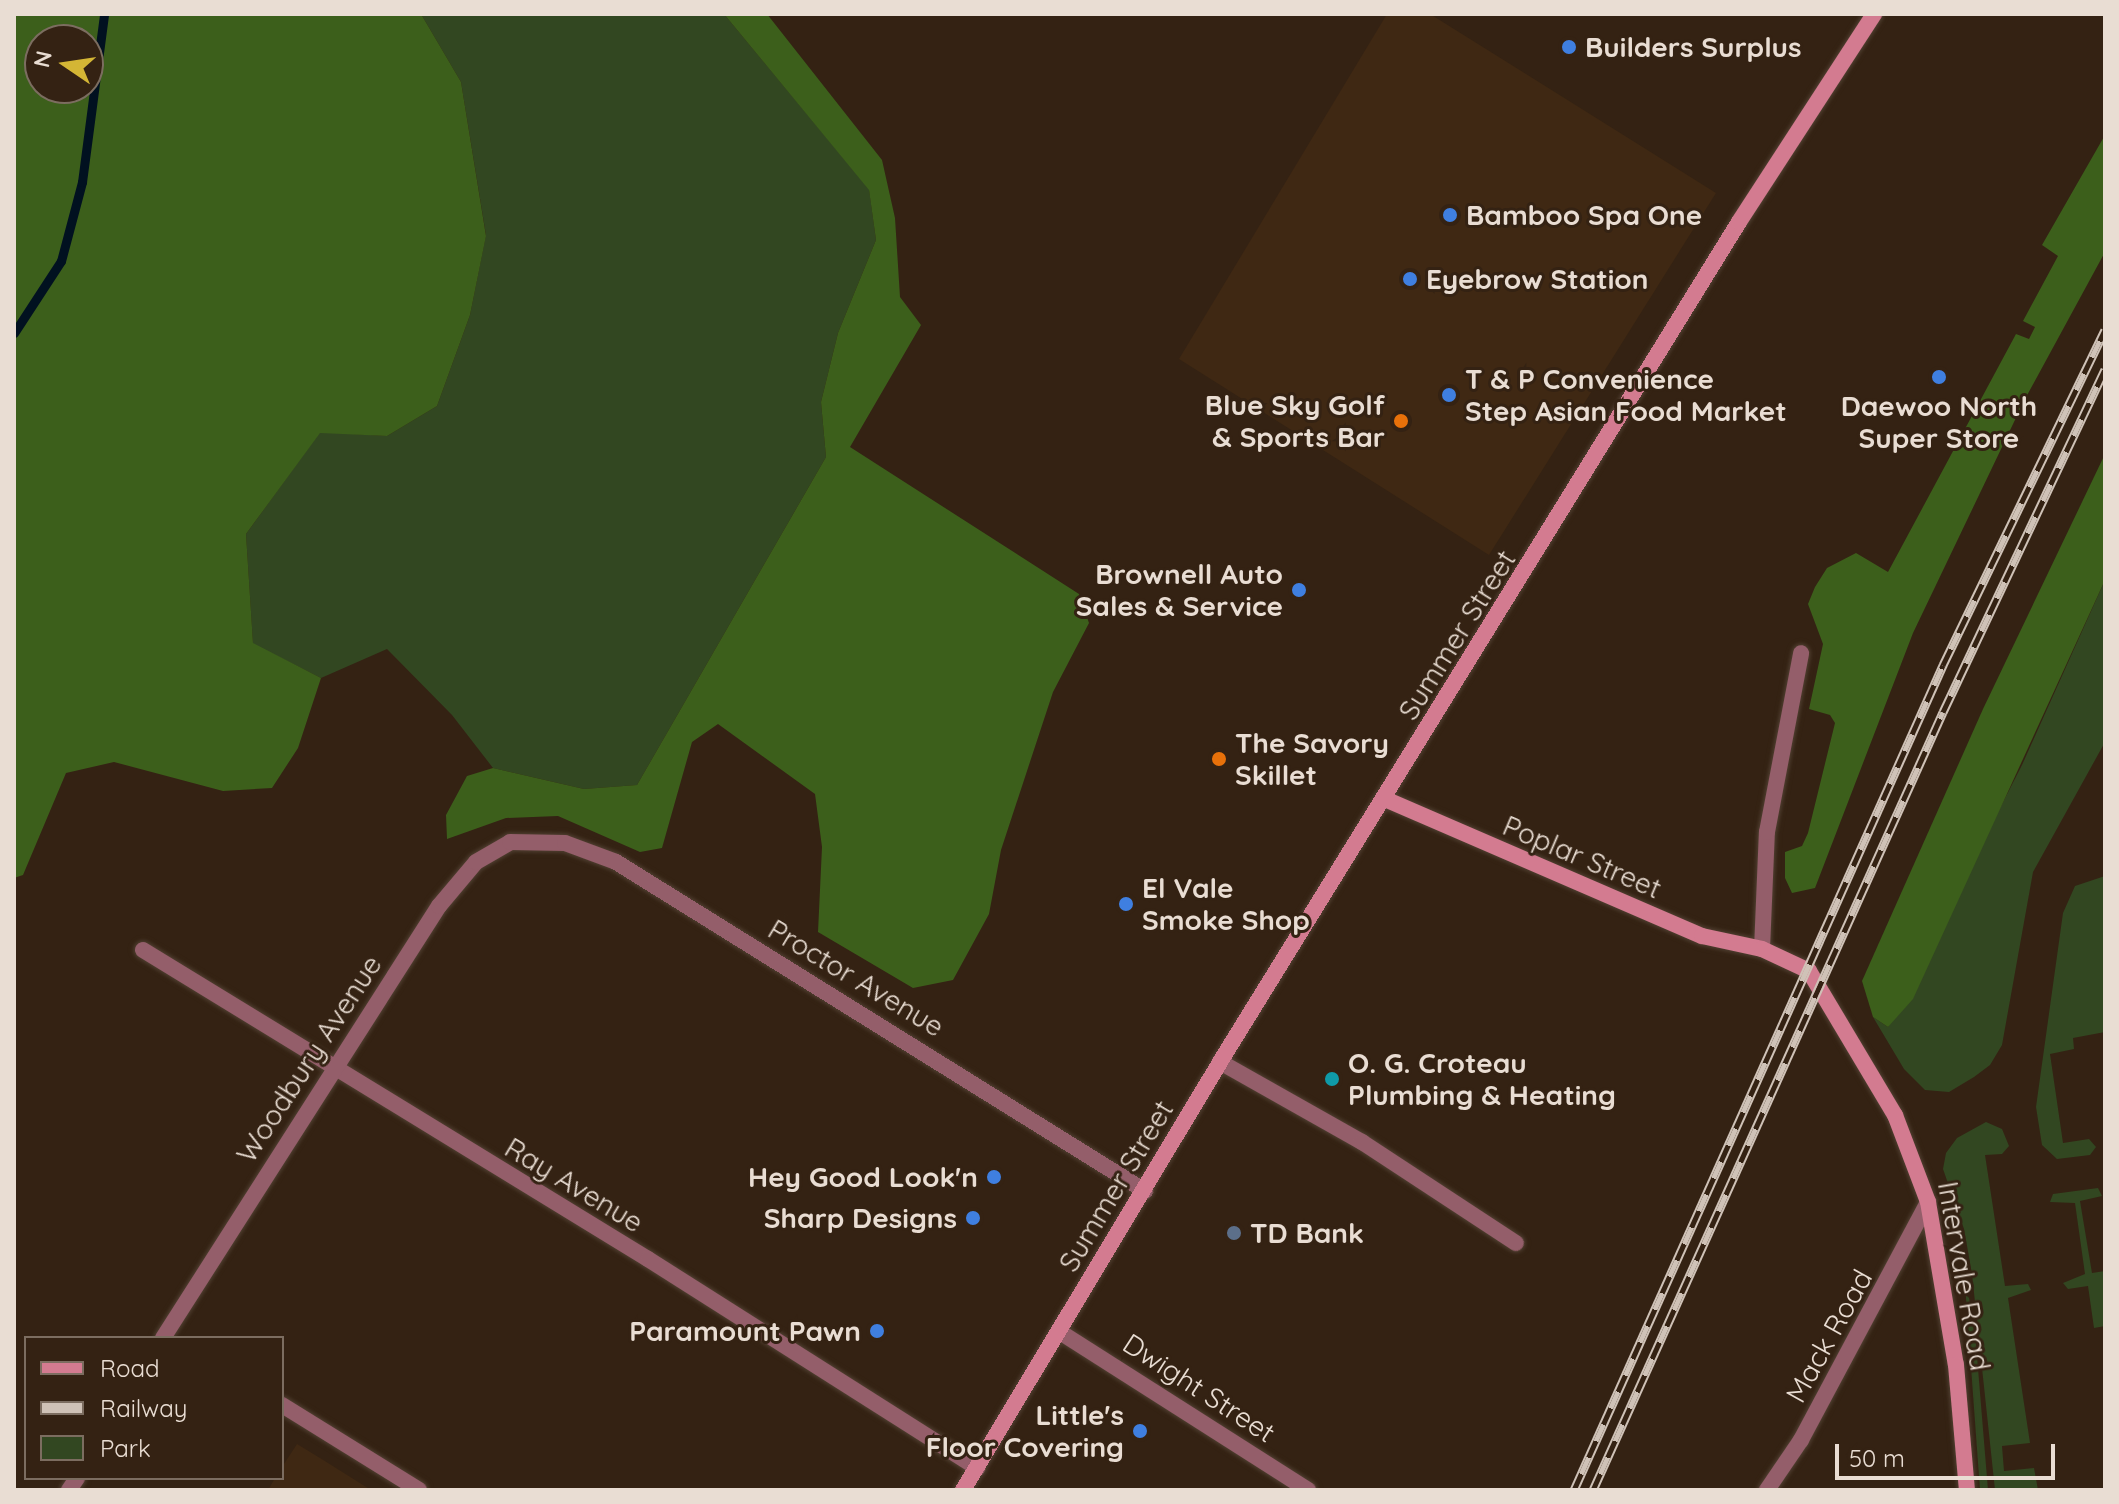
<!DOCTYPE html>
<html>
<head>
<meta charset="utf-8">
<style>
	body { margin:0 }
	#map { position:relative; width:2119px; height:1504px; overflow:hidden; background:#342213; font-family:Quicksand,sans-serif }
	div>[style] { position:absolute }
	.built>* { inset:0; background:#3f2813 }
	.green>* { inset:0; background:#324721 }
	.forest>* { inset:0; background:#3c5f1b }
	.stream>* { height:9px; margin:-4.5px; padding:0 4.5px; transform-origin:4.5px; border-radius:4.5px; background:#011120 }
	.roads { filter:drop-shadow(0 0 2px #514032) drop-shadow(0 0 2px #514032) }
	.minor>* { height:16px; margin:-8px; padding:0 8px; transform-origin:8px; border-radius:8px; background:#945e6a }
	.secondary>* { height:16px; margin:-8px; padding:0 8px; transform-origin:8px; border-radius:8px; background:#d37b90 }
	.rail>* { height:9px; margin-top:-4.5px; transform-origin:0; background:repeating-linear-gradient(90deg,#342213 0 18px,#cfc2b7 0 36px); box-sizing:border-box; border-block:2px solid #cfc2b7 }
	.dots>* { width:22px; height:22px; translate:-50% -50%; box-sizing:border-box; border:4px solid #342213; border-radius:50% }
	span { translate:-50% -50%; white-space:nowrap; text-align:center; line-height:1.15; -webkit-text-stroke:6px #342213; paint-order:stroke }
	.poi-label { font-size:28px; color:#e9ddd3; font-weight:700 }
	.left { translate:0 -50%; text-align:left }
	.right { translate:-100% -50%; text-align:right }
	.street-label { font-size:28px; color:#e9ddd3 }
	.frame { position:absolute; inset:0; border:16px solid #e9ddd3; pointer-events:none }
	.legend { position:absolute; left:24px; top:1336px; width:260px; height:144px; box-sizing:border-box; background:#342213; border:2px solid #7c6d60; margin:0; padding:10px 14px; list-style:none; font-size:24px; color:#e9ddd3 }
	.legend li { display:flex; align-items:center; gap:16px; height:40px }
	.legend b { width:40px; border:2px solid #7c6d60 }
	.north { position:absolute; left:24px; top:24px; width:80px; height:80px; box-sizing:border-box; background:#342213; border:2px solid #7c6d60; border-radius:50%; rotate:283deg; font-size:22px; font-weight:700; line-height:32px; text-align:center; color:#e9ddd3 }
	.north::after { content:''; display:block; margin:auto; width:28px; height:36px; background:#d4b635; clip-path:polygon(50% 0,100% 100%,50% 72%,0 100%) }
	.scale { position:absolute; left:1835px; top:1444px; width:220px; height:36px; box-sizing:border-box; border:4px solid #e9ddd3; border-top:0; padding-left:10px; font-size:24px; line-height:28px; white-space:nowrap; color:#e9ddd3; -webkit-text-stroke:6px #342213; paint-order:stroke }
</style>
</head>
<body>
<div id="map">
	<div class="built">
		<i style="clip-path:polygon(1387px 14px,1430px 14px,1716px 193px,1489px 555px,1179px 359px)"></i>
		<i style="clip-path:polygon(297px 1444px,320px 1458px,371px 1490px,268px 1490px,275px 1478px,282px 1478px,282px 1467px)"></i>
	</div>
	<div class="green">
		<i style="clip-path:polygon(421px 14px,724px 14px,869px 189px,876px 240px,838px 333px,821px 402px,826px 457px,637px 785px,584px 789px,493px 768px,452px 715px,387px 649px,321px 678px,253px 644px,246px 534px,320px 432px,387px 436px,437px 406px,470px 315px,486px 235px,461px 82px)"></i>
		<i style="clip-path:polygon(2105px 580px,2105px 742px,2033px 872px,2002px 1045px,1990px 1065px,1974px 1077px,1949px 1092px,1925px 1090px,1904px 1069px,1873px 1017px,1888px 1027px,2022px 765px)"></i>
		<i style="clip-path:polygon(2105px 876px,2105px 1032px,2073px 1038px,2074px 1049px,2050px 1054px,2063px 1143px,2089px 1139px,2096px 1147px,2090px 1155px,2057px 1159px,2042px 1145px,2036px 1107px,2063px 913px,2075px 886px)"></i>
		<i style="clip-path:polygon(1986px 1122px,2002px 1129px,2009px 1146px,2002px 1154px,1985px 1155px,2005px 1286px,2028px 1284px,2031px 1290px,2008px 1298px,2030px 1443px,2002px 1446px,2004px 1471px,2034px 1468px,2038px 1490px,1995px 1490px,1972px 1274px,1964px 1229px,1943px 1169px,1946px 1153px,1957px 1138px)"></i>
		<i style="clip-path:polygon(2098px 1188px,2102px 1196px,2080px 1201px,2092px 1273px,2105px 1271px,2105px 1326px,2094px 1328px,2088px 1286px,2068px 1289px,2063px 1283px,2085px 1274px,2075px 1203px,2050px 1202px,2053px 1194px)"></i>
		<i style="clip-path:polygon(1963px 1257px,1976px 1344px,1988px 1490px,1980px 1490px)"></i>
	</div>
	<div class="forest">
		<i style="clip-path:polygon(evenodd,14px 14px,421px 14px,461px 82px,486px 236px,470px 315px,437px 406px,387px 436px,320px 433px,246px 534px,253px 643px,321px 678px,298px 748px,272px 788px,223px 791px,114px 762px,66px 773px,23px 875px,14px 878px,14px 14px,40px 40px,88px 40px,88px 88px,40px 88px,40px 40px)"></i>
		<i style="clip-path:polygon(724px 14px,767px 14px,882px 160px,895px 218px,900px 297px,921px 325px,850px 447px,1079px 594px,1089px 623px,1053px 692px,1001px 850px,989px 914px,953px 980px,913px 988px,818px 932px,822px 847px,815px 794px,718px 724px,692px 742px,662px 848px,640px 852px,558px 816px,506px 818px,447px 839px,446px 815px,467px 776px,493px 768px,584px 789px,637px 785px,826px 457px,821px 402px,838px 333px,876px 240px,869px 190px)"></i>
		<i style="clip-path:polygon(2105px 135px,2105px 252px,2025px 399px,1913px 633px,1815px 888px,1792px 893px,1785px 878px,1785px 852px,1802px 846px,1808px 833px,1835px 723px,1830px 715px,1809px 709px,1823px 644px,1808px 604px,1815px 587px,1827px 568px,1856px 553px,1888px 572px,2016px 334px,2029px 339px,2035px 327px,2023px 321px,2058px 256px,2042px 245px)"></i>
		<i style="clip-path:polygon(2105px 454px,2105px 580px,1913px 999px,1888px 1027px,1873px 1017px,1862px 981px,1983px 709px)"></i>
	</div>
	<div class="stream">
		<i style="left:14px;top:333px;width:86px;rotate:-56.9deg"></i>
		<i style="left:61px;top:261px;width:82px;rotate:-75.1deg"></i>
		<i style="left:82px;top:182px;width:169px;rotate:-82.5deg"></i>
	</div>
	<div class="roads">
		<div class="minor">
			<i style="left:1762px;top:949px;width:117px;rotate:-87.6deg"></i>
			<i style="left:1767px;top:832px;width:182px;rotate:-79.2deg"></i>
			<i style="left:143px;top:950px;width:592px;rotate:31.46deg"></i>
			<i style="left:648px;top:1259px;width:390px;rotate:32.4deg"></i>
			<i style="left:1220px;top:1062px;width:163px;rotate:29.4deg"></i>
			<i style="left:1362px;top:1142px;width:184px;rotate:33.3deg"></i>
			<i style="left:1060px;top:1332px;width:294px;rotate:32.5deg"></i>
			<i style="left:163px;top:1338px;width:513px;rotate:-57.43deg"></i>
			<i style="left:439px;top:906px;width:57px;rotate:-49.9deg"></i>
			<i style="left:476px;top:862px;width:39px;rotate:-30deg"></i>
			<i style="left:510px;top:842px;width:55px;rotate:1deg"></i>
			<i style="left:565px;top:843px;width:54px;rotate:20.4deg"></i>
			<i style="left:616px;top:862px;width:623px;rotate:31.88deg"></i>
			<i style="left:282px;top:1405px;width:161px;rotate:31.8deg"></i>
			<i style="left:69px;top:1490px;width:14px;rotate:-56deg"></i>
			<i style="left:1767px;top:1490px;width:60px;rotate:-55.8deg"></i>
			<i style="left:1801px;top:1440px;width:270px;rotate:-61.9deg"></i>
		</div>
		<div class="secondary">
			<i style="left:1385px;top:799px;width:345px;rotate:23.4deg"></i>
			<i style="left:1702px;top:936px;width:61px;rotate:12.2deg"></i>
			<i style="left:1762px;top:949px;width:52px;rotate:25.1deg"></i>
			<i style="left:1809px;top:971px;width:168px;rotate:59.2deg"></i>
			<i style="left:1895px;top:1115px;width:93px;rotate:69.2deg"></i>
			<i style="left:1928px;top:1202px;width:165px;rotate:80.3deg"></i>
			<i style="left:1956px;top:1365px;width:125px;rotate:85deg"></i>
			<i style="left:963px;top:1490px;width:499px;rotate:-59deg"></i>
			<i style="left:1220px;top:1062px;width:987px;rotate:-58.29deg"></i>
			<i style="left:1739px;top:222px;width:248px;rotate:-57deg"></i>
		</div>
	</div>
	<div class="rail">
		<i style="left:1574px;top:1490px;width:904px;rotate:-65.9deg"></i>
		<i style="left:1943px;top:665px;width:372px;rotate:-64.2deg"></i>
		<i style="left:1593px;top:1490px;width:853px;rotate:-65.78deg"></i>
		<i style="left:1943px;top:712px;width:379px;rotate:-64.7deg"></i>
	</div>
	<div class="dots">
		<i style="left:1569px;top:47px;background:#3f7fe0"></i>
		<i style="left:1450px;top:215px;background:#3f7fe0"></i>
		<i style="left:1410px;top:279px;background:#3f7fe0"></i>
		<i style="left:1939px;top:377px;background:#3f7fe0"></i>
		<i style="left:1449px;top:395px;background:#3f7fe0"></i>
		<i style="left:1401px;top:421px;background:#e8710a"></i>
		<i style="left:1299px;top:590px;background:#3f7fe0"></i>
		<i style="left:1219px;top:759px;background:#e8710a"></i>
		<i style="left:1126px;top:904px;background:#3f7fe0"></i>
		<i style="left:1332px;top:1079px;background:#0f9aa8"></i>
		<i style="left:994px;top:1177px;background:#3f7fe0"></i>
		<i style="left:973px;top:1218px;background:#3f7fe0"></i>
		<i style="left:1234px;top:1233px;background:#5c6f8a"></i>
		<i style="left:877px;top:1331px;background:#3f7fe0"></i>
		<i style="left:1140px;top:1431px;background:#3f7fe0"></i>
	</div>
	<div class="poi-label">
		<span class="left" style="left:1585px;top:47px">Builders Surplus</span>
		<span class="left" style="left:1466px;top:215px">Bamboo Spa One</span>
		<span class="left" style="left:1426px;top:279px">Eyebrow Station</span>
		<span class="left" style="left:1465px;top:395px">T &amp; P Convenience<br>Step Asian Food Market</span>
		<span class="right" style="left:1385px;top:421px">Blue Sky Golf<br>&amp; Sports Bar</span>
		<span style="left:1939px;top:422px">Daewoo North<br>Super Store</span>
		<span class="right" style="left:1283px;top:590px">Brownell Auto<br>Sales &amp; Service</span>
		<span class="left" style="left:1235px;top:759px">The Savory<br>Skillet</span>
		<span class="left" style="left:1142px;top:904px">El Vale<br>Smoke Shop</span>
		<span class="left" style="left:1348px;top:1079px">O. G. Croteau<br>Plumbing &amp; Heating</span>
		<span class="right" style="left:978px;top:1177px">Hey Good Look'n</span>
		<span class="right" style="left:957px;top:1218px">Sharp Designs</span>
		<span class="left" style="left:1250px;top:1233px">TD Bank</span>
		<span class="right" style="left:861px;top:1331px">Paramount Pawn</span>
		<span class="right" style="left:1124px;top:1431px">Little's<br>Floor Covering</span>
	</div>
	<div class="street-label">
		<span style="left:1457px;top:635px;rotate:-58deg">Summer Street</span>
		<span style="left:1582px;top:857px;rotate:23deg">Poplar Street</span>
		<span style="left:856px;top:978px;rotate:31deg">Proctor Avenue</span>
		<span style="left:309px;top:1059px;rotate:-57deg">Woodbury Avenue</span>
		<span style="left:574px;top:1185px;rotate:31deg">Ray Avenue</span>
		<span style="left:1116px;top:1186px;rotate:-59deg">Summer Street</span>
		<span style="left:1964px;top:1276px;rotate:80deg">Intervale Road</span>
		<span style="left:1829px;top:1336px;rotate:-61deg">Mack Road</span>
		<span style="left:1199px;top:1388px;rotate:33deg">Dwight Street</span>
	</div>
	<div class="frame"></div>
	<ul class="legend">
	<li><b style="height:10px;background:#d37b90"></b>Road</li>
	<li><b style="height:10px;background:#cfc2b7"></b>Railway</li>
	<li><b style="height:22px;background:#324721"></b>Park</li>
	</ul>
	<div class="north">N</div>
	<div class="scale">50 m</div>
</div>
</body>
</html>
